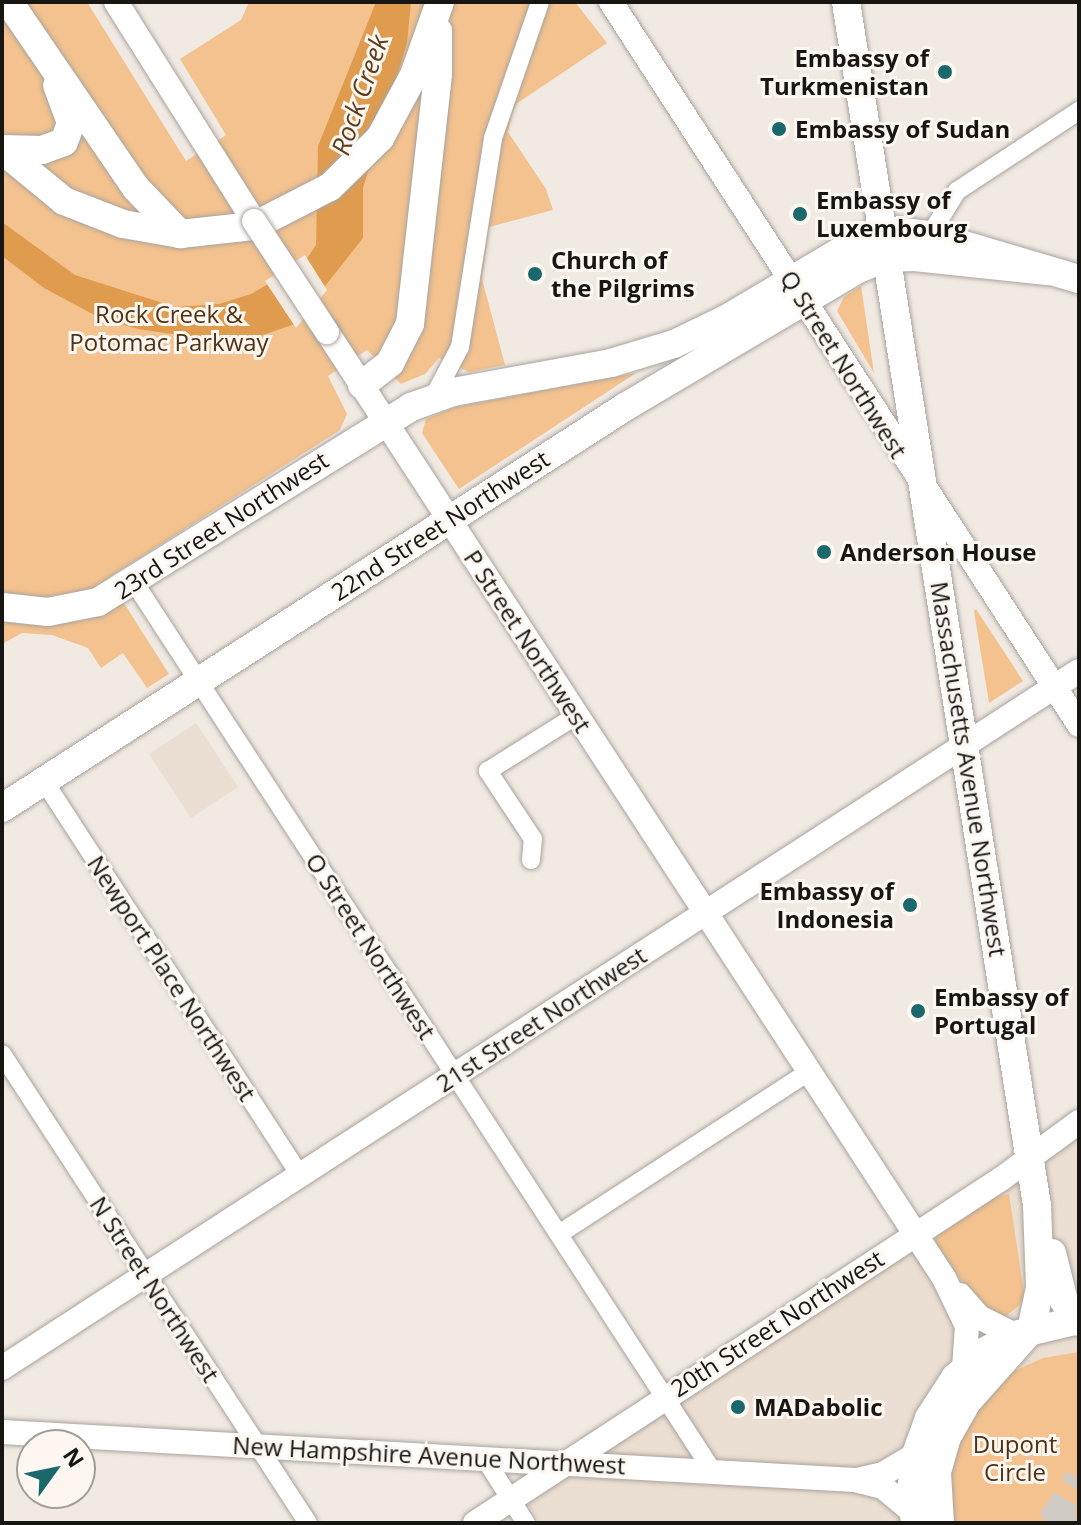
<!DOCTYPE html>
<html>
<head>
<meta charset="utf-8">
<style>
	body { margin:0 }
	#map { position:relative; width:1081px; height:1525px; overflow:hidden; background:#f1eae3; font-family:"Open Sans",sans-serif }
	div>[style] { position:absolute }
	.built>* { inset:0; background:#ebded2 }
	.green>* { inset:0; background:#f3c28e }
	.water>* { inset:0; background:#e09c4e }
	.pier>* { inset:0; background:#f1eae3 }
	.primary-tunnel>* { height:28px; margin-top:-14px; transform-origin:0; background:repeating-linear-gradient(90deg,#d0cac4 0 28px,transparent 0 42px) }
	.roads { filter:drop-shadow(0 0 2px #aaa39d) drop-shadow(0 0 2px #aaa39d) }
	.street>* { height:18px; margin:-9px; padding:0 9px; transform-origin:9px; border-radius:9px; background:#fff }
	.secondary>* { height:24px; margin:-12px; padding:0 12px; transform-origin:12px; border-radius:12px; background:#fff }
	.primary>* { height:28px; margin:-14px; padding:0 14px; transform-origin:14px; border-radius:14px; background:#fff }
	.bridges { filter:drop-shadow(0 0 2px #aaa39d) drop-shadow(0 0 2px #aaa39d) }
	.secondary-bridge>* { height:24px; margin:-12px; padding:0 12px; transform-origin:12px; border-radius:12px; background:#fff }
	.dots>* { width:22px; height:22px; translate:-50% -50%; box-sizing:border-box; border:4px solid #fef7f1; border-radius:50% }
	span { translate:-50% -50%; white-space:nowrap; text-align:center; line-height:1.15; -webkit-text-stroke:6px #fef7f1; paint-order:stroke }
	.poi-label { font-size:24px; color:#181613; font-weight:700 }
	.right { translate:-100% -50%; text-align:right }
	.left { translate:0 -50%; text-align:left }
	.park-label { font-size:24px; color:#4f3313 }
	.street-label { font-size:24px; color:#181613 }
	.water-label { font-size:26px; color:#5a3d1d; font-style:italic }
	.frame { position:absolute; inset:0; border:4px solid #181613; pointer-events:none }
	.north { position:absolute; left:16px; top:1429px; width:80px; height:80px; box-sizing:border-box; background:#fef7f1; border:2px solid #a29d98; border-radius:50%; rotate:57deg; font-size:22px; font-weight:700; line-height:32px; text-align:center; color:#181613 }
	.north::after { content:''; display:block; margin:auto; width:28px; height:36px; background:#1b686c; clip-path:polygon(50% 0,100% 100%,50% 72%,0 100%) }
</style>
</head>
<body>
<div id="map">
	<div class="built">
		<i style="clip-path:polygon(196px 723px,238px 787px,191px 818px,149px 754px)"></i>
		<i style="clip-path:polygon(1079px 1122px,1079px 1523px,541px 1523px,526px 1501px)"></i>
	</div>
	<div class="green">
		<i style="clip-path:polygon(2px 2px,87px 2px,186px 161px,226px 135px,180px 59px,241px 20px,249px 2px,575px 2px,607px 43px,516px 104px,513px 111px,508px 132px,546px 189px,553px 210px,489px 227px,482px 279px,505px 365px,469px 372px,439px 358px,425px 374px,401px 384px,367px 350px,328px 376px,347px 414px,340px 430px,108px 578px,169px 674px,147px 688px,123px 653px,101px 668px,88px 648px,52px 635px,22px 633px,2px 644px)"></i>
		<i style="clip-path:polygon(861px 286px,874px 373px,837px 311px,844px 297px)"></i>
		<i style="clip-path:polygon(636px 373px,459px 489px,422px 433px,426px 419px,455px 407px)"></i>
		<i style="clip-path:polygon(976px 609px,1023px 681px,989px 703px,974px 611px)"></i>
		<i style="clip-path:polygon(1009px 1194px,1024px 1293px,1023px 1302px,1004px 1318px,984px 1314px,936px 1243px,936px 1234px,993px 1198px)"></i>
		<i style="clip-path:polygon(1079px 1352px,1079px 1523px,946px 1523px,954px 1439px,1008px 1374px,1043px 1358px)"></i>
	</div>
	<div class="water">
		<i style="clip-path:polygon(376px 2px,411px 2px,407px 43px,363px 188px,363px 238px,295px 324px,251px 339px,218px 341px,138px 329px,100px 318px,44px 288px,2px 256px,2px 222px,75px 275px,175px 307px,219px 304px,251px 294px,304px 263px,316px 245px,318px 146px)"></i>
	</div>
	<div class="pier">
		<i style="clip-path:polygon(305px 255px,327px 290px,296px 328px,265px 281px)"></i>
	</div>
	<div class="primary-tunnel">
		<i style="left:1051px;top:1523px;width:52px;rotate:-57.5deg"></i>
		<i style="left:1076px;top:1523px;width:6px;rotate:-59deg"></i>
	</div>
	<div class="roads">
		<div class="street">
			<i style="left:930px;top:235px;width:52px;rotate:-58.5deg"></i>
			<i style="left:957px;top:191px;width:146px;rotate:-33.3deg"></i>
			<i style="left:433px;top:398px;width:58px;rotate:-62.1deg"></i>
			<i style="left:460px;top:347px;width:212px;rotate:-81deg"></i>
			<i style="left:493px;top:138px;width:144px;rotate:-70.9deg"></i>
			<i style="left:134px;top:582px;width:1060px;rotate:56.94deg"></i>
			<i style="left:44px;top:781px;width:470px;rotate:57deg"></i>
			<i style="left:531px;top:860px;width:21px;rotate:-85deg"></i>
			<i style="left:533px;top:839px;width:82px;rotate:-123.5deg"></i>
			<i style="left:488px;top:771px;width:105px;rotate:-32.2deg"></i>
			<i style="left:2px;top:1054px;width:560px;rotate:56.88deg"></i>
			<i style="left:559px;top:1234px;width:299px;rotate:-33deg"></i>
			<i style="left:485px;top:1459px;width:76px;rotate:57.4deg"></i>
		</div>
		<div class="secondary">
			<i style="left:116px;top:2px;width:259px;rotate:57.8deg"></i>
			<i style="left:611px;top:2px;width:861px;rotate:57.08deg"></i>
			<i style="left:327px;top:332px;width:1129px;rotate:56.89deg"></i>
			<i style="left:944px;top:1278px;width:53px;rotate:64.4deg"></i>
			<i style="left:967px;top:1326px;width:43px;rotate:94deg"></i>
			<i style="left:960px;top:1295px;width:29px;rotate:49deg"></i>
			<i style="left:979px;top:1317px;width:40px;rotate:26.6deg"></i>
			<i style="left:2px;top:1368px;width:1283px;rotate:-32.91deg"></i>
			<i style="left:2px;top:1432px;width:854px;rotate:3.22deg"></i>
			<i style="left:855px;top:1480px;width:29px;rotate:14deg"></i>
			<i style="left:883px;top:1487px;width:38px;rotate:40deg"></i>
			<i style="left:857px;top:1480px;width:27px;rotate:-13deg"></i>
			<i style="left:883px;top:1474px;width:39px;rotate:-31deg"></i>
			<i style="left:475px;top:1523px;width:628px;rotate:-33.18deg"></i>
			<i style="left:1001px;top:1179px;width:97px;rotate:-36.2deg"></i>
		</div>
		<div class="primary">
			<i style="left:9px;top:2px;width:225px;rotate:55.7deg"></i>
			<i style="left:136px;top:188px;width:64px;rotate:46.3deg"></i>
			<i style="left:846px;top:2px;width:1218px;rotate:80.98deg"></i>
			<i style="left:1037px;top:1205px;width:83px;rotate:87.9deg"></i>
			<i style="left:1040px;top:1288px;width:43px;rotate:102.1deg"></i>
			<i style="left:1031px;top:1330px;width:96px;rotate:131.6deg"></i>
			<i style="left:967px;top:1402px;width:40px;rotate:119.7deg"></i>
			<i style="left:947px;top:1437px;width:37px;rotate:106deg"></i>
			<i style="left:937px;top:1473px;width:50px;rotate:86.6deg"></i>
			<i style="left:2px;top:149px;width:40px;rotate:1.4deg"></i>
			<i style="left:42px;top:150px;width:23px;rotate:-20deg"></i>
			<i style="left:64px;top:142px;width:20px;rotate:-70deg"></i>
			<i style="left:71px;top:123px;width:40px;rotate:-110.2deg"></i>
			<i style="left:2px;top:150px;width:80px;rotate:39.4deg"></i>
			<i style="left:64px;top:201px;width:63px;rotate:21.3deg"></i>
			<i style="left:123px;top:224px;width:58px;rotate:10deg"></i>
			<i style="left:180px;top:234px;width:74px;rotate:-6.2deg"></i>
			<i style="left:254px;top:226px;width:85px;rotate:-27.2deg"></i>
			<i style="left:330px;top:187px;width:70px;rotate:-44.4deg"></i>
			<i style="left:380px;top:138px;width:72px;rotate:-61.6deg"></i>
			<i style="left:414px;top:75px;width:77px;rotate:-70.4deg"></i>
			<i style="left:362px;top:385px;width:36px;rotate:-38deg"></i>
			<i style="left:390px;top:363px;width:44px;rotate:-62.9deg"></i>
			<i style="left:410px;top:324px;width:252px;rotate:-83.6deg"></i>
			<i style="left:438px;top:74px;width:43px;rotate:-90deg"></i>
			<i style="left:2px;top:607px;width:46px;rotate:6.2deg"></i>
			<i style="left:48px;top:612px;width:51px;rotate:-11.3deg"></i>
			<i style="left:98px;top:602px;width:369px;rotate:-31.9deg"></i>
			<i style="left:411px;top:407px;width:45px;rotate:-19.7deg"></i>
			<i style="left:453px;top:392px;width:161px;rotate:-10.4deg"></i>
			<i style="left:611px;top:363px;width:66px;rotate:-16.8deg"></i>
			<i style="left:674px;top:344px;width:58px;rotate:-25.7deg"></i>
			<i style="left:726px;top:319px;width:159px;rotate:-30.6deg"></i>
			<i style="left:863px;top:238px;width:34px;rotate:-12deg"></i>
			<i style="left:896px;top:231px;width:34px;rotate:7deg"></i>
			<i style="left:930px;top:235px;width:155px;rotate:16.5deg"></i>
			<i style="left:2px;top:808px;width:741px;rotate:-32.77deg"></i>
			<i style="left:625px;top:407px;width:271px;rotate:-30.6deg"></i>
			<i style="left:858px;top:269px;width:31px;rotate:-21deg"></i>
			<i style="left:887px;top:258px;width:27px;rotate:-2deg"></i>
			<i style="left:914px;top:257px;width:134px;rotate:6deg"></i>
			<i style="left:1052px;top:1253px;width:49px;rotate:76deg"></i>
			<i style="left:1064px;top:1301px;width:26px;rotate:54deg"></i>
			<i style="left:915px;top:1523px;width:33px;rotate:-97deg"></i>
			<i style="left:911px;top:1490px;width:36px;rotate:-82deg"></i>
			<i style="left:916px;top:1454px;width:38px;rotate:-70deg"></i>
			<i style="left:929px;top:1418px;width:48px;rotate:-57deg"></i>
			<i style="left:955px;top:1378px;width:40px;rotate:-42deg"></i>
			<i style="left:985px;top:1351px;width:34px;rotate:-28deg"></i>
			<i style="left:1015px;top:1335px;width:66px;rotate:-13.2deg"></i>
		</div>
	</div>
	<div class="bridges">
		<div class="secondary-bridge">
			<i style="left:254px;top:221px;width:133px;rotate:56.7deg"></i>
		</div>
	</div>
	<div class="dots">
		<i style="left:945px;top:72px;background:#1b686c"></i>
		<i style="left:779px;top:129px;background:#1b686c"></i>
		<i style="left:800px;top:214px;background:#1b686c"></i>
		<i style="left:535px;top:274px;background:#1b686c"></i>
		<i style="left:824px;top:552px;background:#1b686c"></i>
		<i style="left:910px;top:905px;background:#1b686c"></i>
		<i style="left:918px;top:1011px;background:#1b686c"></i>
		<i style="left:738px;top:1407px;background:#1b686c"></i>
	</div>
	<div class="poi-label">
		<span class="right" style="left:929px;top:72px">Embassy of<br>Turkmenistan</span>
		<span class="left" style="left:795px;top:129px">Embassy of Sudan</span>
		<span class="left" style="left:816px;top:214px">Embassy of<br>Luxembourg</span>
		<span class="left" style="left:551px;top:274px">Church of<br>the Pilgrims</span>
		<span class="left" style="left:840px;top:552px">Anderson House</span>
		<span class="right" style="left:894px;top:905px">Embassy of<br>Indonesia</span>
		<span class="left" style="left:934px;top:1011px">Embassy of<br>Portugal</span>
		<span class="left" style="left:754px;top:1407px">MADabolic</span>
	</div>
	<div class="park-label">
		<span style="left:169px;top:328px">Rock Creek &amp;<br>Potomac Parkway</span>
		<span style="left:1015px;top:1458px">Dupont<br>Circle</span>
	</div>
	<div class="street-label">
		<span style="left:844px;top:364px;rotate:58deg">Q Street Northwest</span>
		<span style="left:221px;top:525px;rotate:-33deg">23rd Street Northwest</span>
		<span style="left:440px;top:525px;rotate:-33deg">22nd Street Northwest</span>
		<span style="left:528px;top:641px;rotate:57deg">P Street Northwest</span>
		<span style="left:969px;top:769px;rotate:81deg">Massachusetts Avenue Northwest</span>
		<span style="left:371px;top:946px;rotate:57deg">O Street Northwest</span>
		<span style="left:172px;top:978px;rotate:57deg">Newport Place Northwest</span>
		<span style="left:541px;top:1019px;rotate:-33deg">21st Street Northwest</span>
		<span style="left:155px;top:1289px;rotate:57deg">N Street Northwest</span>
		<span style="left:777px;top:1323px;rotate:-33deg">20th Street Northwest</span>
		<span style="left:429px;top:1455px;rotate:3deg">New Hampshire Avenue Northwest</span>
	</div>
	<div class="water-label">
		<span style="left:360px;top:95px;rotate:-71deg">Rock Creek</span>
	</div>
	<div class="frame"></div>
	<div class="north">N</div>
</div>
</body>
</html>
